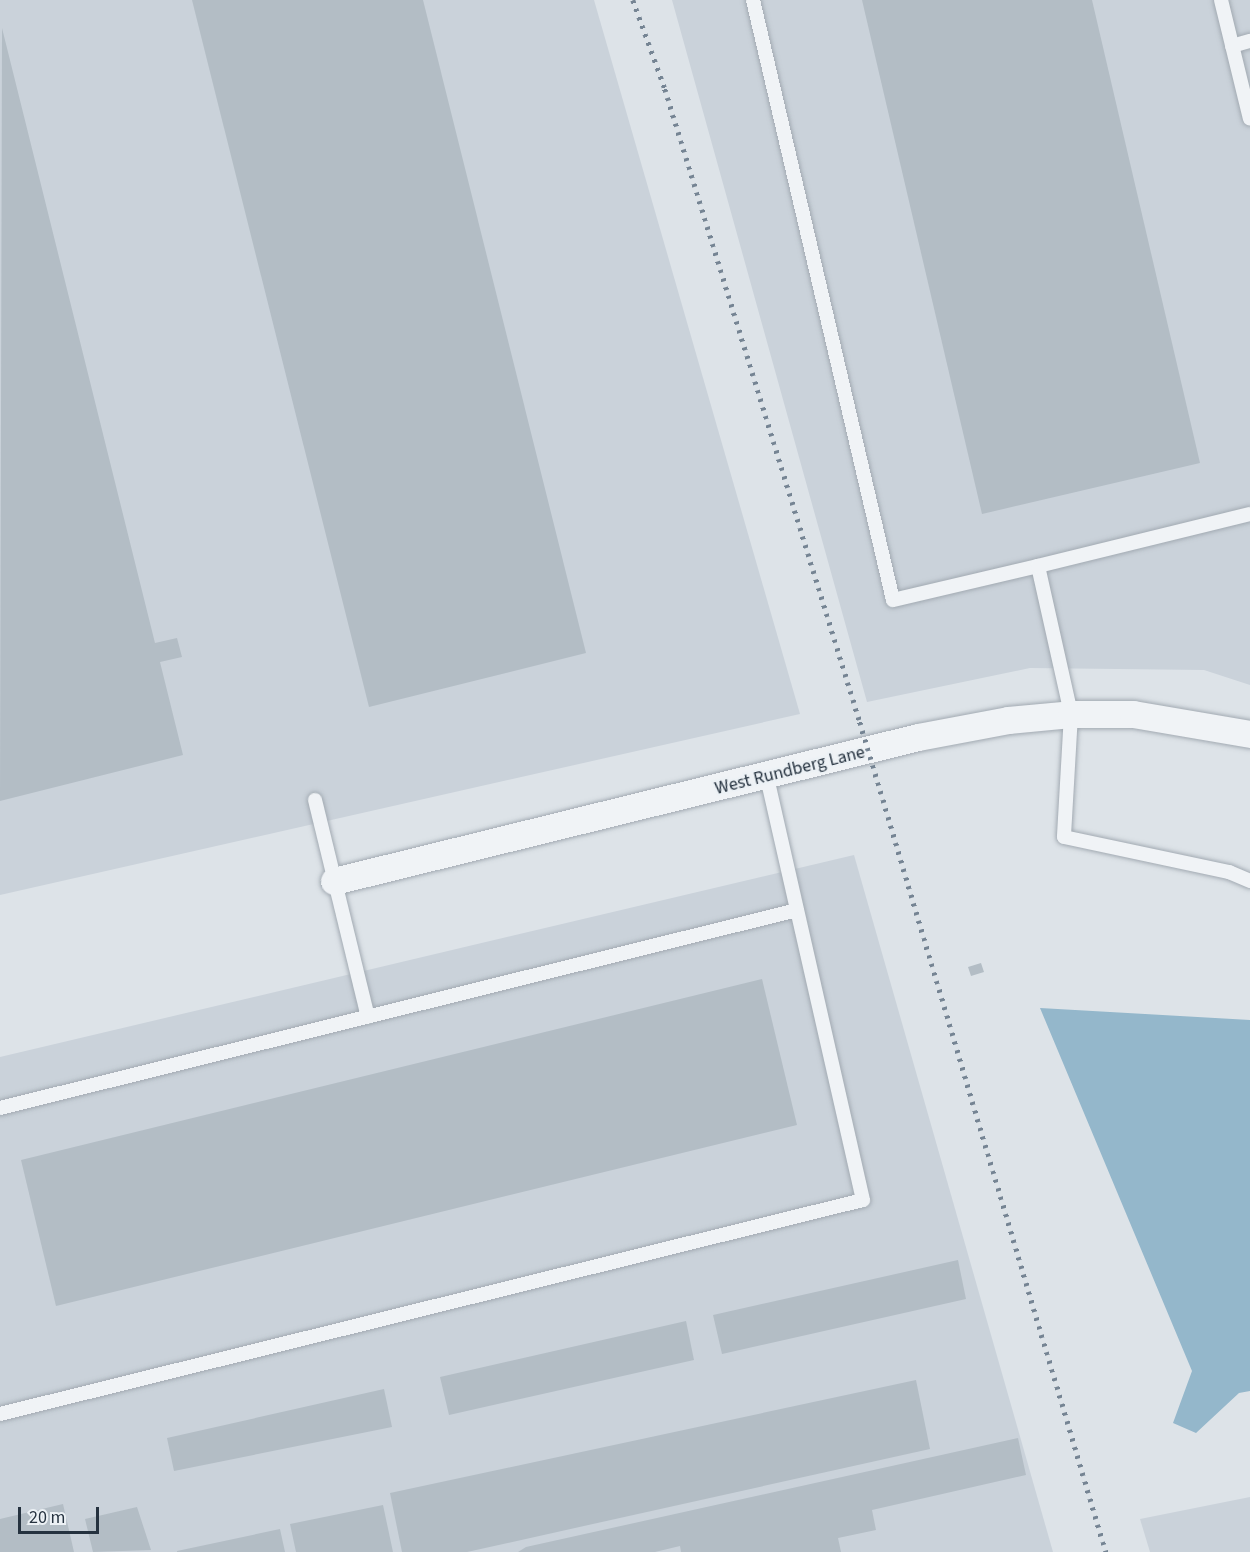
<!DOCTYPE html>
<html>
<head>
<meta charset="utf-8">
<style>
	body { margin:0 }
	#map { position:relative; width:1250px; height:1552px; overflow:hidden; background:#dde3e8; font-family:"Source Sans 3",sans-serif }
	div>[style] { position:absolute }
	.built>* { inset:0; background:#cad2da }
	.water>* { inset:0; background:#94b7cb }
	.building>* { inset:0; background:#b3bdc5 }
	.roads { filter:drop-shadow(0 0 2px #a2aab2) drop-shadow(0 0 2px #a2aab2) }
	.service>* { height:14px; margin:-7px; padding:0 7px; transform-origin:7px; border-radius:7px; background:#f0f3f6 }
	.minor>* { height:27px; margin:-13.5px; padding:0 13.5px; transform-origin:13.5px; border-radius:13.5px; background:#f0f3f6 }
	.rail>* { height:4.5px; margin-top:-2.25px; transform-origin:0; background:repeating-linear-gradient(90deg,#758493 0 3px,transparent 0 9px) }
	span { translate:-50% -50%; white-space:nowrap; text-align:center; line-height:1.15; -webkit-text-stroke:4.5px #ecf1f5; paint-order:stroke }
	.street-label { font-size:18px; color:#25323f }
	.scale { position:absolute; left:18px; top:1507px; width:81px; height:27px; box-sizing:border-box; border:3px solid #25323f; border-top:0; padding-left:8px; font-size:18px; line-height:21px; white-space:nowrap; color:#25323f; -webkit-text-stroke:4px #ecf1f5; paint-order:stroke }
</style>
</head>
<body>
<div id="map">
	<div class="built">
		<i style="clip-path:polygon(0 0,594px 0,800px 714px,0 895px)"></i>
		<i style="clip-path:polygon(672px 0,1250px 0,1250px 685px,1204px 670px,1030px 668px,867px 702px)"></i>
		<i style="clip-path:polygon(854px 855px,1053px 1552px,0 1552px,0 1057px)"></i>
		<i style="clip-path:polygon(1250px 1497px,1250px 1552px,1150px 1552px,1140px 1519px)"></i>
	</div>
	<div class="water">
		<i style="clip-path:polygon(1040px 1008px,1250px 1020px,1250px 1391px,1239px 1393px,1196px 1433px,1173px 1423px,1192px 1371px)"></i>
	</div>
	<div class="building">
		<i style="clip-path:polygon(192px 0,423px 0,586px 653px,369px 707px)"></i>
		<i style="clip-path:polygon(862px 0,1092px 0,1200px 463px,982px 514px)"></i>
		<i style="clip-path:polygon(2px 28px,155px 643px,177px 638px,182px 657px,160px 662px,183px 755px,0 801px)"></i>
		<i style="clip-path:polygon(981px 963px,984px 972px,971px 976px,968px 967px)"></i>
		<i style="clip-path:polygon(762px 979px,797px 1125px,56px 1306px,21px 1160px)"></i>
		<i style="clip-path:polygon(958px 1260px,966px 1299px,722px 1354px,713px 1315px)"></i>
		<i style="clip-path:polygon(686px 1321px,694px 1360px,449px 1415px,440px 1377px)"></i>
		<i style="clip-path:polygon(916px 1380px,930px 1449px,467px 1552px,402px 1552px,390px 1493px)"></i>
		<i style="clip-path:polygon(384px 1389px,392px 1427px,174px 1471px,167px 1438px)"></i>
		<i style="clip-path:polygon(1018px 1438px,1026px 1475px,872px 1510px,876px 1530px,838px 1538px,841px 1552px,681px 1552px,680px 1546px,655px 1552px,518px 1552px,526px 1547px)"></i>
		<i style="clip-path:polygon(63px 1504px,74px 1552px,0 1552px,0 1519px)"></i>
		<i style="clip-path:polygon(383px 1505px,393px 1552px,296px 1552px,290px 1524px)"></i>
		<i style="clip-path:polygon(137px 1507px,151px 1550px,93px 1552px,85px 1519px)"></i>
		<i style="clip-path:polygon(280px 1529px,285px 1552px,177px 1552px,177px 1551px)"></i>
	</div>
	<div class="roads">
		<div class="service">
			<i style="left:753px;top:0;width:616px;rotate:76.87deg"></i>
			<i style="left:893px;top:600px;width:149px;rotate:-13.2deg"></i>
			<i style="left:1038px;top:566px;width:152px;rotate:77.4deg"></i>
			<i style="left:1071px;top:714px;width:123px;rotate:93.3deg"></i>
			<i style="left:1064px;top:837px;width:169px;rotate:12deg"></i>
			<i style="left:1229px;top:872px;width:23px;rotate:23deg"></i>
			<i style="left:1221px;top:0;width:122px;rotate:76.3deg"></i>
			<i style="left:1232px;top:46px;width:19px;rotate:-16deg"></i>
			<i style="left:1038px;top:566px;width:218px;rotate:-13.8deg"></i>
			<i style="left:315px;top:800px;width:223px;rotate:76.3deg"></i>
			<i style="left:0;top:1108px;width:821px;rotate:-13.95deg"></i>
			<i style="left:0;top:1414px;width:889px;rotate:-13.93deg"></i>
			<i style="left:863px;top:1200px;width:435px;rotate:-102.8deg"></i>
		</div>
		<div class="minor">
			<i style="left:334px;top:881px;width:601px;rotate:-13.85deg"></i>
			<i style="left:918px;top:737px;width:92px;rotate:-10.7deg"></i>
			<i style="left:1008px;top:720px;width:63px;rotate:-5.4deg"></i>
			<i style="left:1071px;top:714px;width:62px"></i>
			<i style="left:1133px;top:714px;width:119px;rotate:9.7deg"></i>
		</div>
	</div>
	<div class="rail">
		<i style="left:633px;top:0;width:95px;rotate:70.2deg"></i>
		<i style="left:665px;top:89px;width:662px;rotate:72.88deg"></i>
		<i style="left:860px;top:722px;width:866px;rotate:73.49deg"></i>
	</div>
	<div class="street-label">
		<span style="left:790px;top:771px;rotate:-14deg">West Rundberg Lane</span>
	</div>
	<div class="scale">20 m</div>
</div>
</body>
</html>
